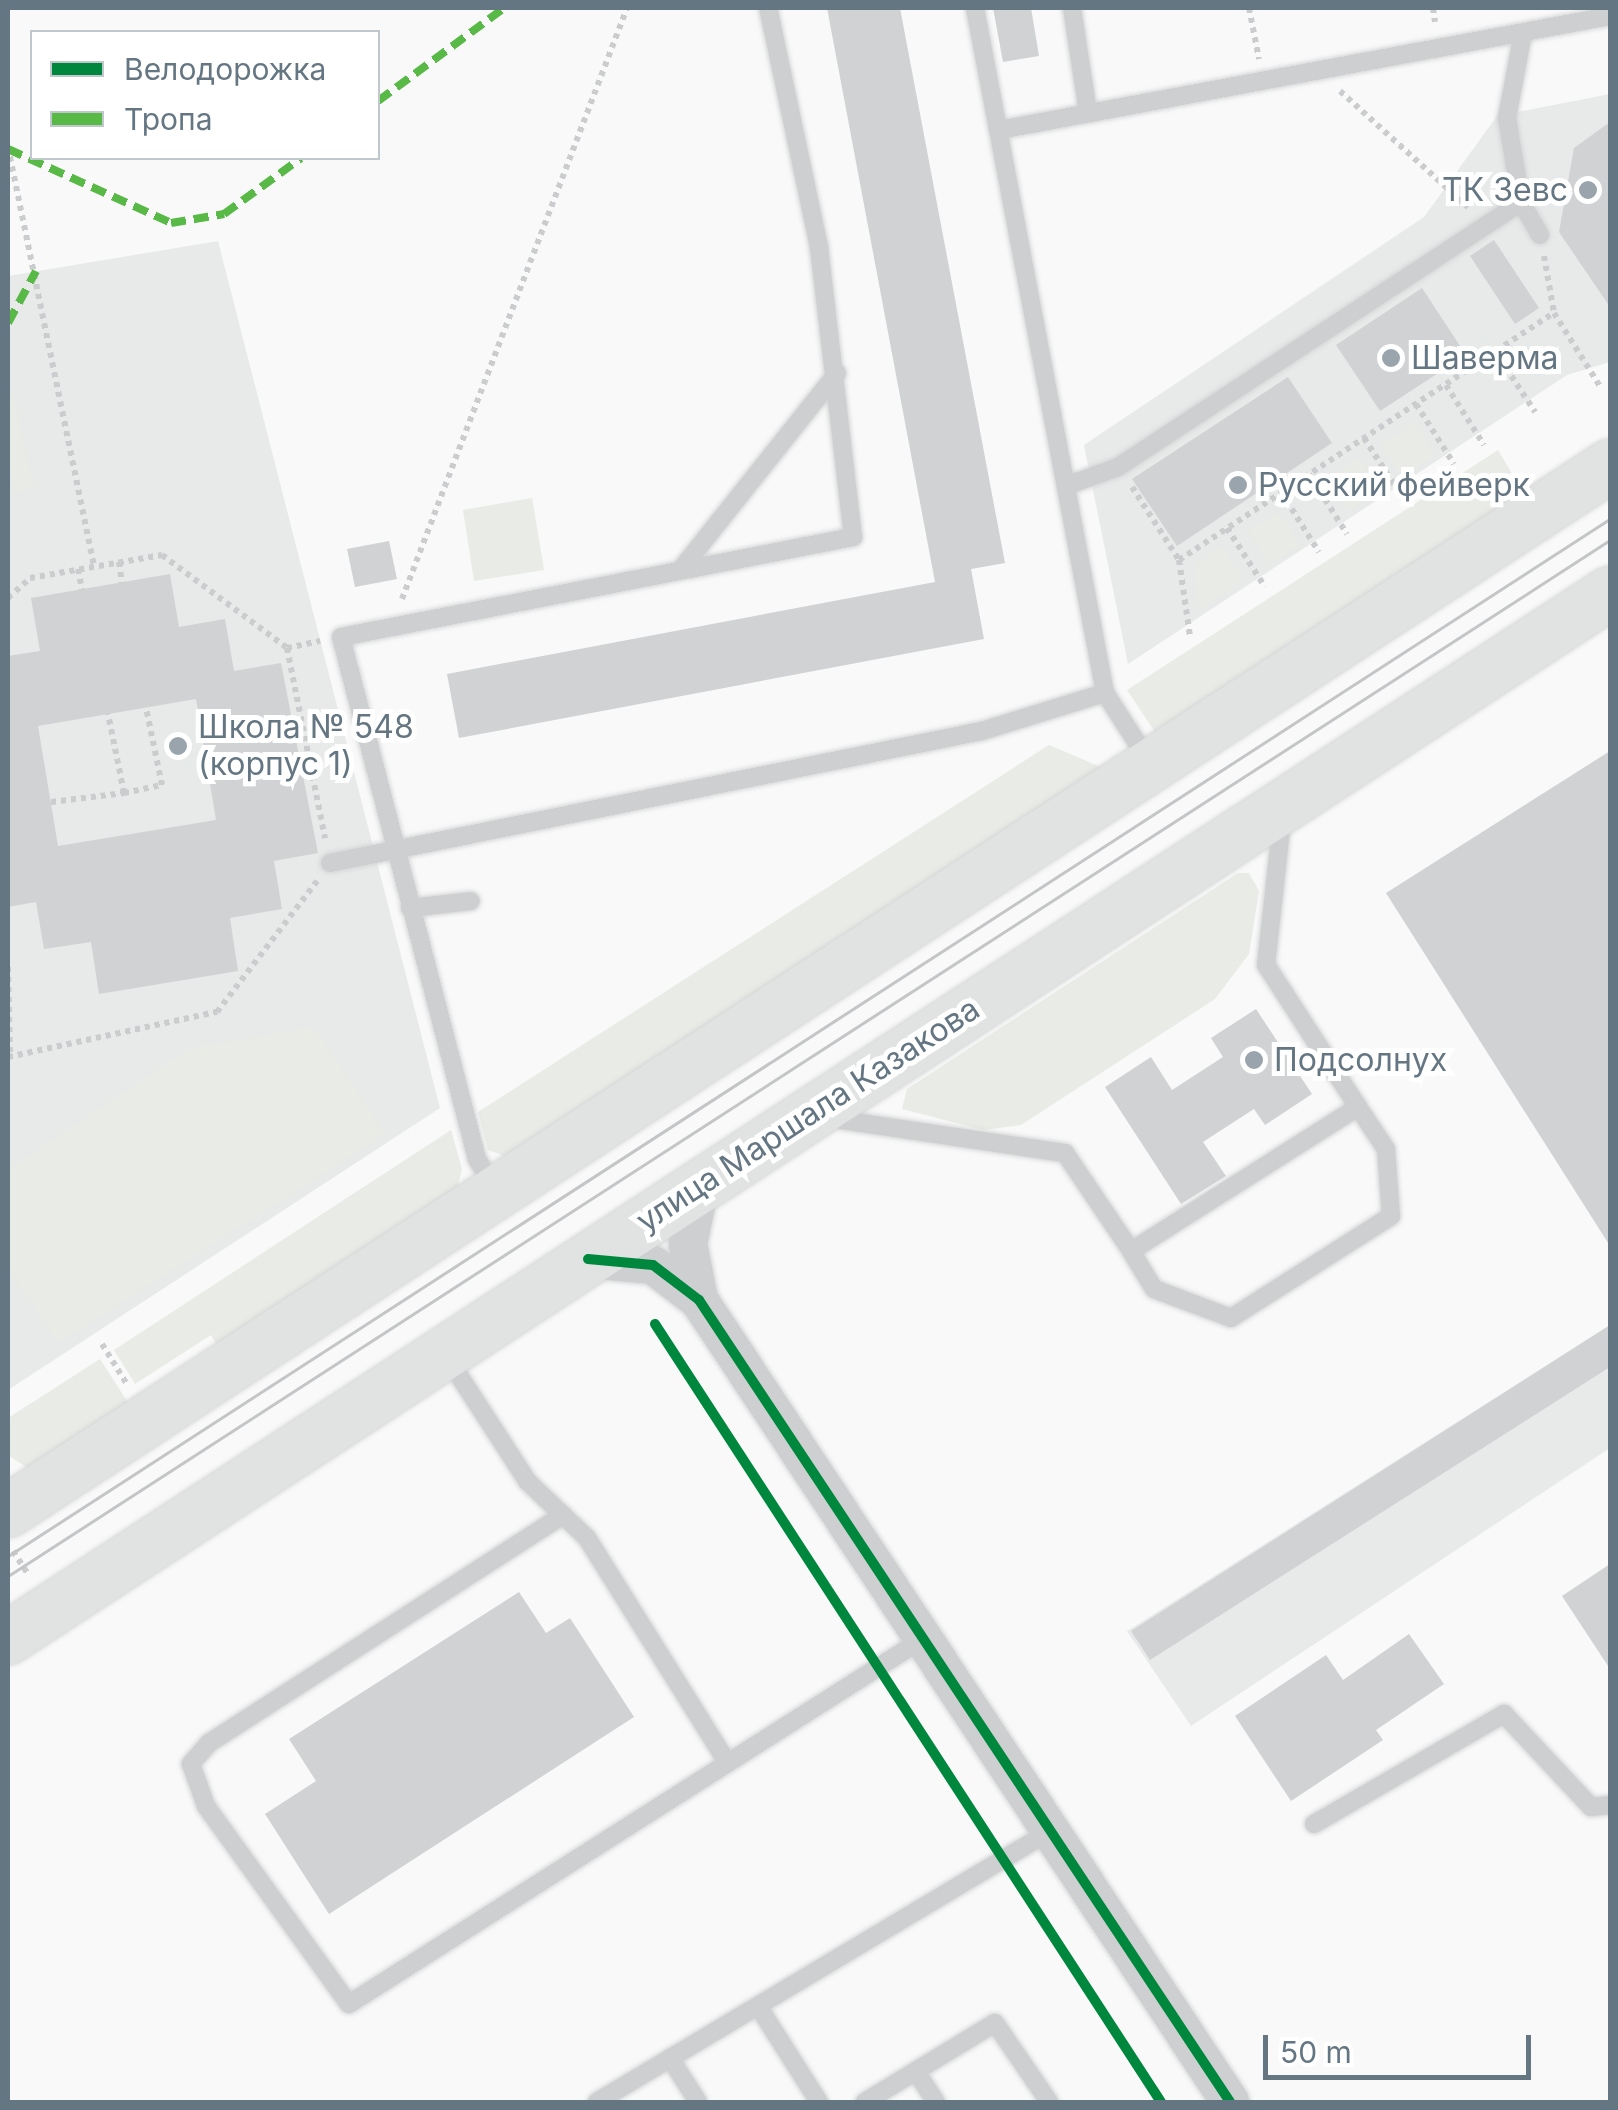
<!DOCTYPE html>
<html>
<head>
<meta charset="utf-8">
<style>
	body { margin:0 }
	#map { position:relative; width:1618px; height:2110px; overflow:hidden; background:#f9f9f9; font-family:Inter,sans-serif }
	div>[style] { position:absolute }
	.built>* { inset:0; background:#e8e9e9 }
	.green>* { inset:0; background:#e8ebe6 }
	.building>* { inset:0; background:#d0d2d3 }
	.path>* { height:6px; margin-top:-3px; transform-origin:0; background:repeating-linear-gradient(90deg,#cbcccd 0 5px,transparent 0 10px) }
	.roads { filter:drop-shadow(0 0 2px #d5d6d7) drop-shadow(0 0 2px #d5d6d7) }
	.lane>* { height:18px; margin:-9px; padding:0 9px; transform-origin:9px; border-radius:9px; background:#cecfd0 }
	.street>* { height:38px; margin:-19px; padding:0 19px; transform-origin:19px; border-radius:19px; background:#cecfd0 }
	.secondary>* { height:52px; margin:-26px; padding:0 26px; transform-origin:26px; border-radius:26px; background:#e1e2e2 }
	.tram>* { height:2.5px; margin:-1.25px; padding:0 1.25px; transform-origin:1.25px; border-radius:1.25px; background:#c3c5c6 }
	.quiet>* { height:8px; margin-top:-4px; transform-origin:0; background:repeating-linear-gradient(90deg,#58b947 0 15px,transparent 0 23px) }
	.cycleway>* { height:10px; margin:-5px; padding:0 5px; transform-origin:5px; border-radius:5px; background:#00873e }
	.dots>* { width:28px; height:28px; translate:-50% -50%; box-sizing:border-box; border:5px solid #fff; border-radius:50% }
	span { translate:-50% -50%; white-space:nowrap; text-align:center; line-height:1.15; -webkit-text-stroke:10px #fff; paint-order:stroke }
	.poi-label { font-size:32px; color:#657683 }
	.right { translate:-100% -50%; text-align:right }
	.left { translate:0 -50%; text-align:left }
	.street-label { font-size:32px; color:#657683 }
	.frame { position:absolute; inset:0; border:10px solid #657683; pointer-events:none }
	.legend { position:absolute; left:30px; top:30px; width:350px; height:130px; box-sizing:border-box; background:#fff; border:2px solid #c1c8cd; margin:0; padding:12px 18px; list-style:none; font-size:30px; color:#657683 }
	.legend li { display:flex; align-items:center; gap:20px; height:50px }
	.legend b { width:50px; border:2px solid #c1c8cd }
	.scale { position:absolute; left:1263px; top:2035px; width:268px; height:45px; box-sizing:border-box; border:5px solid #657683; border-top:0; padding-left:12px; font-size:30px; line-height:35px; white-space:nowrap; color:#657683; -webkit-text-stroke:8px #fff; paint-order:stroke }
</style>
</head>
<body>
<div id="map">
	<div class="built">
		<i style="clip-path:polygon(1610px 94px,1610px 362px,1567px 375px,1128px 664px,1084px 445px,1424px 217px,1497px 116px)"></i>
		<i style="clip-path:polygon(218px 241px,440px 1108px,8px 1390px,8px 276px)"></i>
		<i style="clip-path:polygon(1610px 1325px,1610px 1448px,1191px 1726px,1127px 1631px)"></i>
	</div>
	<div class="green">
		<i style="clip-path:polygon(14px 396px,34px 488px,14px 492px,8px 461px,8px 397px)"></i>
		<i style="clip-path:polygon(1414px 423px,1435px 456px,1402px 478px,1381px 445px)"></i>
		<i style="clip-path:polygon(1498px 450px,1527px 499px,1159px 738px,1127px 690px)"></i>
		<i style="clip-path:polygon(1359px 458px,1380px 490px,1349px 511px,1327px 480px)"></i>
		<i style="clip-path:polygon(532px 498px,544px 570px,474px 581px,463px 510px)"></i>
		<i style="clip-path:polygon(1279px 512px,1300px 545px,1269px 564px,1248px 531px)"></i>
		<i style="clip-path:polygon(1223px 547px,1244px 580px,1199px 610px,1194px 565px)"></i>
		<i style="clip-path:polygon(1049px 745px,1108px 770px,510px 1158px,488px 1150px,478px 1112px)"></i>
		<i style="clip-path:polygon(1238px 873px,1249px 873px,1259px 891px,1249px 954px,1215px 999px,1021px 1125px,983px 1130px,902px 1109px,907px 1089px)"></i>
		<i style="clip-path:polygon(314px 1027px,385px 1134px,58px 1343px,8px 1268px,8px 1170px,190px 1048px)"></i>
		<i style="clip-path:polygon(451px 1130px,462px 1169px,456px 1194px,218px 1347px,211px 1335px,135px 1384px,114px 1350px)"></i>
		<i style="clip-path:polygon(100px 1359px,129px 1404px,28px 1468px,9px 1456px,8px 1418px)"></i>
	</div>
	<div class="building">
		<i style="clip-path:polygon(827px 8px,900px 8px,1005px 563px,971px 569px,984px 639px,459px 738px,447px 674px,935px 582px)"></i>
		<i style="clip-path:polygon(993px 8px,1031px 8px,1039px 56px,1003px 62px)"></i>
		<i style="clip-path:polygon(1610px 122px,1610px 307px,1559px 232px,1574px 148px)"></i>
		<i style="clip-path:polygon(1494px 240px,1539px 308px,1515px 324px,1470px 256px)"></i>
		<i style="clip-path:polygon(1422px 288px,1466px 355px,1380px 411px,1336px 345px)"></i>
		<i style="clip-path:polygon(1288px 377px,1332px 443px,1177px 546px,1132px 479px)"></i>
		<i style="clip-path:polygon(389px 541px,397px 579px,355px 587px,347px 549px)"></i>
		<i style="clip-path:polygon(evenodd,170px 574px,179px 627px,225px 619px,234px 671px,281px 663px,318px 853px,274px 861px,282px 909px,230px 918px,238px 971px,99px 994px,91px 942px,44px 949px,36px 902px,8px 907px,8px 656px,40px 651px,31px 598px,170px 574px,196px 699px,216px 820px,58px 846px,38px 726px,196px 699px)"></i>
		<i style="clip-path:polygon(1610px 751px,1610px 1246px,1386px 893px)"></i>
		<i style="clip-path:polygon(1256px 1009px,1312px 1094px,1265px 1125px,1254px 1109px,1203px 1142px,1226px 1176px,1181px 1204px,1105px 1087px,1151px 1057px,1172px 1090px,1223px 1057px,1211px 1038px)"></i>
		<i style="clip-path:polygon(1610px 1325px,1610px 1367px,1150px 1660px,1131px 1631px)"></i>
		<i style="clip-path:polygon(1610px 1564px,1610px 1669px,1562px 1596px)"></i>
		<i style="clip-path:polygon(519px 1592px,546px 1633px,570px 1618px,634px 1717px,329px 1914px,265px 1814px,316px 1781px,289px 1739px)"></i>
		<i style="clip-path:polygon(1409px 1634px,1444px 1684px,1376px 1730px,1383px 1740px,1291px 1801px,1235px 1716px,1326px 1655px,1343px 1680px)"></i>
	</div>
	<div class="path">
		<i style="left:1249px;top:8px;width:52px;rotate:78.9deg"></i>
		<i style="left:1433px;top:8px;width:14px;rotate:82deg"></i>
		<i style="left:1340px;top:91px;width:173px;rotate:42.2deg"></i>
		<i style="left:8px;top:147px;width:429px;rotate:78.4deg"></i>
		<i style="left:1544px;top:256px;width:58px;rotate:80deg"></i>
		<i style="left:1554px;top:313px;width:89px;rotate:57.9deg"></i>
		<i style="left:1495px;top:351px;width:73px;rotate:56.7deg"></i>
		<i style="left:1446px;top:385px;width:71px;rotate:57.7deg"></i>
		<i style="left:1416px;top:404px;width:71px;rotate:57.7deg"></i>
		<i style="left:1364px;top:438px;width:72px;rotate:57deg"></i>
		<i style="left:1309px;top:474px;width:71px;rotate:57.7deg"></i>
		<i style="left:1132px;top:487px;width:87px;rotate:57.2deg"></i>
		<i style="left:1179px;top:560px;width:77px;rotate:81.8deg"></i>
		<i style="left:1281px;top:492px;width:71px;rotate:57.7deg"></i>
		<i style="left:1227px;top:528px;width:70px;rotate:57.2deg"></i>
		<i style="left:1179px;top:560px;width:449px;rotate:-33.4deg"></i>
		<i style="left:119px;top:562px;width:21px;rotate:82deg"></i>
		<i style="left:78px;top:569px;width:21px;rotate:79deg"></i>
		<i style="left:8px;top:598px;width:30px;rotate:-42deg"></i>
		<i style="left:30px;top:578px;width:134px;rotate:-9.9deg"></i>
		<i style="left:162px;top:555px;width:156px;rotate:36.6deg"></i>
		<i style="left:287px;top:648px;width:194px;rotate:78.7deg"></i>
		<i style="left:402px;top:599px;width:632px;rotate:-69.16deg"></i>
		<i style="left:287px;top:648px;width:34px;rotate:-12deg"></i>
		<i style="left:124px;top:793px;width:39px;rotate:-12deg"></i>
		<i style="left:162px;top:785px;width:79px;rotate:-101.7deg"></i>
		<i style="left:51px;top:802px;width:74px;rotate:-7deg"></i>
		<i style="left:124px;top:793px;width:81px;rotate:-101.4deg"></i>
		<i style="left:8px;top:967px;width:89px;rotate:88.7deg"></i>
		<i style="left:8px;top:1057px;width:214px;rotate:-12.2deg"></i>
		<i style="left:217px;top:1012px;width:165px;rotate:-52.6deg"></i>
		<i style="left:102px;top:1344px;width:49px;rotate:58.2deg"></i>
		<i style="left:13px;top:1551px;width:27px;rotate:57deg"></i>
	</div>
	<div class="roads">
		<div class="lane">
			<i style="left:975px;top:8px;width:697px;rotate:79.25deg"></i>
			<i style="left:1105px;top:693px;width:80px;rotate:57.3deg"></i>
			<i style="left:1072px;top:8px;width:105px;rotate:81.3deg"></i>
			<i style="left:1523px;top:33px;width:86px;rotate:100.7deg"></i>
			<i style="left:1507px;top:118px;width:85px;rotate:80.5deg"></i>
			<i style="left:1521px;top:202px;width:38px;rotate:60deg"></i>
			<i style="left:999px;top:130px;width:622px;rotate:-10.57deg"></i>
			<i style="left:1066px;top:486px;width:55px;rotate:-20.1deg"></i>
			<i style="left:1118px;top:467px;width:482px;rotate:-33.3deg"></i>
			<i style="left:682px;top:568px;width:249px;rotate:-51.5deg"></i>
			<i style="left:330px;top:863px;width:665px;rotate:-11.45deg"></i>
			<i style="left:982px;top:731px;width:129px;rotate:-17.2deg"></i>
			<i style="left:410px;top:908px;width:61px;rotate:-6.5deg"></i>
			<i style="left:827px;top:1118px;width:241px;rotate:8.4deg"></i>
			<i style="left:1065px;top:1153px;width:118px;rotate:56deg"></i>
			<i style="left:1131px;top:1251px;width:269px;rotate:-32.4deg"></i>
			<i style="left:1358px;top:1107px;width:169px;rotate:-122.9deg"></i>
			<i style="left:1266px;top:965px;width:147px;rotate:-83.7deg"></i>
			<i style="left:495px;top:1188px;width:34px;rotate:-122deg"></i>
			<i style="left:477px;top:1159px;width:539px;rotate:-104.6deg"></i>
			<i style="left:341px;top:637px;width:522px;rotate:-11.05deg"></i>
			<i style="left:853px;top:537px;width:292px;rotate:-96.7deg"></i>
			<i style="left:819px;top:247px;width:244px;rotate:-102deg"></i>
			<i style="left:1131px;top:1251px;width:44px;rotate:58.8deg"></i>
			<i style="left:1154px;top:1289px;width:82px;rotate:20.6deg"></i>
			<i style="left:1231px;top:1318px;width:190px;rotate:-32.5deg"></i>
			<i style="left:1391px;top:1216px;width:67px;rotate:-94.3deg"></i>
			<i style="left:1386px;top:1149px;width:50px;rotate:-123.7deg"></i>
			<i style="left:447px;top:1357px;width:149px;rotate:57.1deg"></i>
			<i style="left:528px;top:1482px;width:81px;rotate:43.5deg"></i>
			<i style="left:587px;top:1538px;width:264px;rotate:58deg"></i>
			<i style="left:563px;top:1515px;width:421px;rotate:147.2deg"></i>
			<i style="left:209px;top:1743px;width:28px;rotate:131deg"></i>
			<i style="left:191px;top:1764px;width:45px;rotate:70.3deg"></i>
			<i style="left:206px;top:1806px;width:244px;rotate:54.2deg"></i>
			<i style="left:349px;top:2004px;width:678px;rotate:-32.47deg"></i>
			<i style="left:1314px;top:1824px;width:220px;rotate:-30.1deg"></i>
			<i style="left:1504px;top:1714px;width:127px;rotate:46.9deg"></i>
			<i style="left:1591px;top:1807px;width:19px;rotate:-6deg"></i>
			<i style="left:758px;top:2006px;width:114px;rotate:57.6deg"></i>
			<i style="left:670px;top:2058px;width:52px;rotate:57.5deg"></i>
			<i style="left:917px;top:2073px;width:35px;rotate:57deg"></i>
			<i style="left:597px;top:2102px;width:524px;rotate:-30.87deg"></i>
			<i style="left:865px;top:2102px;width:152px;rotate:-31.3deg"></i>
			<i style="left:995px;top:2023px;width:96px;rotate:55.6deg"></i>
		</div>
		<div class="street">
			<i style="left:588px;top:1259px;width:65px;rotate:5.3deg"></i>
			<i style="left:653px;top:1265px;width:58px;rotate:37.3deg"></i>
			<i style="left:699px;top:1300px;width:962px;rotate:56.49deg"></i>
			<i style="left:699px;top:1300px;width:57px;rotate:-101.1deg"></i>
			<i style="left:688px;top:1244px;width:59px;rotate:-78.3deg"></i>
		</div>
		<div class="secondary">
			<i style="left:8px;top:1511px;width:1913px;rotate:-33.12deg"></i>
			<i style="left:8px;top:1638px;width:1913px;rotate:-33.12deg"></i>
		</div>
	</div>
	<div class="tram">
		<i style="left:8px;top:1556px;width:1908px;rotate:-32.92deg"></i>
		<i style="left:8px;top:1576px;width:1908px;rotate:-32.89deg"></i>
	</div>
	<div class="quiet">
		<i style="left:378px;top:101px;width:157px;rotate:-36.4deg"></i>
		<i style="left:8px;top:149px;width:179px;rotate:24.4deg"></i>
		<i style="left:171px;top:223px;width:54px;rotate:-9.6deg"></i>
		<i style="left:224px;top:214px;width:95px;rotate:-36deg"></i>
		<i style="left:8px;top:323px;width:59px;rotate:-61.7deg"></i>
	</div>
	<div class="cycleway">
		<i style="left:588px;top:1259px;width:65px;rotate:5.3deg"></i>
		<i style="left:653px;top:1265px;width:58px;rotate:37.3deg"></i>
		<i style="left:699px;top:1300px;width:962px;rotate:56.49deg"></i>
		<i style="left:655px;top:1324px;width:928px;rotate:56.96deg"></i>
	</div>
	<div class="dots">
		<i style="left:1588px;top:190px;background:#99a4ac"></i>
		<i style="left:1391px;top:358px;background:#99a4ac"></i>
		<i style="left:1238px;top:485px;background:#99a4ac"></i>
		<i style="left:178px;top:746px;background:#99a4ac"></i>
		<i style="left:1254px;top:1060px;background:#99a4ac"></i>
	</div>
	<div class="poi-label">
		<span class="right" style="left:1568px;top:190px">ТК Зевс</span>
		<span class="left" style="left:1411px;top:358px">Шаверма</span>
		<span class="left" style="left:1258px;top:485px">Русский фейверк</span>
		<span class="left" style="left:198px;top:746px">Школа № 548<br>(корпус 1)</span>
		<span class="left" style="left:1274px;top:1060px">Подсолнух</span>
	</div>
	<div class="street-label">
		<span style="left:808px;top:1115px;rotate:-33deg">улица Маршала Казакова</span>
	</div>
	<div class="frame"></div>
	<ul class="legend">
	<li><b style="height:12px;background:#00873e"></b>Велодорожка</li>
	<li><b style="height:12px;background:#58b947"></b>Тропа</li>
	</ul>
	<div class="scale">50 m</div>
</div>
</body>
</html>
